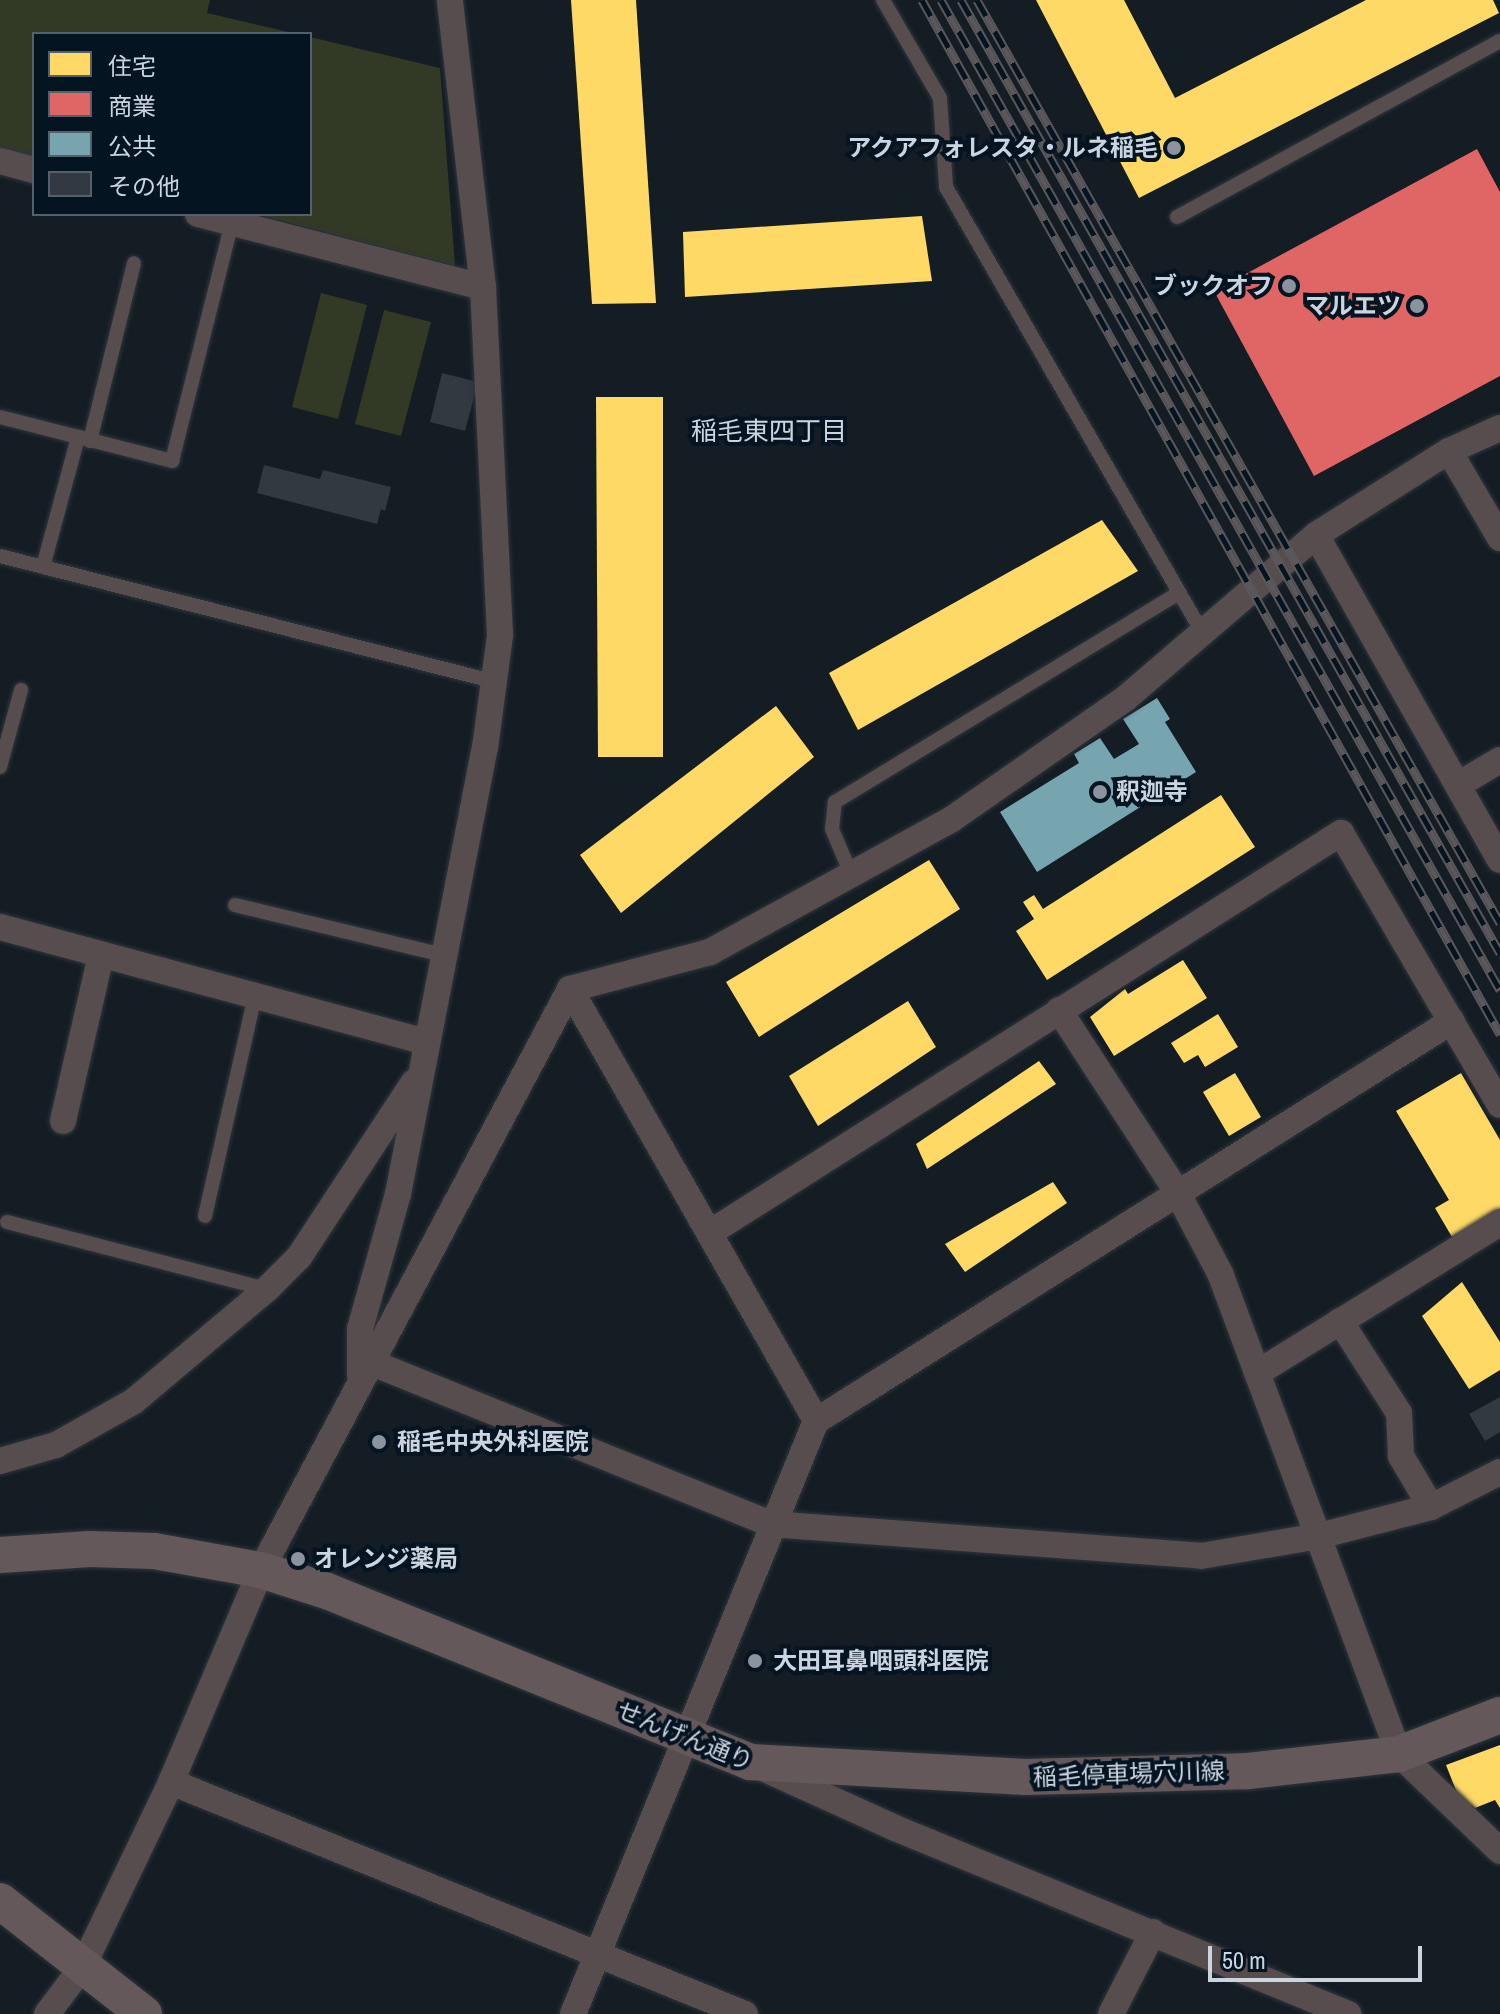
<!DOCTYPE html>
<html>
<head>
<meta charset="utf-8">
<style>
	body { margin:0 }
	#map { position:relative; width:1500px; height:2014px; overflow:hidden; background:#141c24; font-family:"Archivo Narrow","Noto Sans JP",sans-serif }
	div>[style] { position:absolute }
	.green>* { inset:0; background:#323a26 }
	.homes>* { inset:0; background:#ffd966 }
	.shops>* { inset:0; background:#e06666 }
	.public>* { inset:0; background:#76a5af }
	.building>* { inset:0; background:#323940 }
	.roads { filter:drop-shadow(0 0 2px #2f363c) drop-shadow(0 0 2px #2f363c) }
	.lane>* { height:14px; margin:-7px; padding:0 7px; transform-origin:7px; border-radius:7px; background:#574c4e }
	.street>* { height:26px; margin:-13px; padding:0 13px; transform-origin:13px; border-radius:13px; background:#574c4e }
	.secondary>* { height:36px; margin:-18px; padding:0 18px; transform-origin:18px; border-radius:18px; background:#65585a }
	.rail>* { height:9px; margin-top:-4.5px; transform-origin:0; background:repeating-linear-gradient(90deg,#051421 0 18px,#5a585b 0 36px); box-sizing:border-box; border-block:2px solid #5a585b }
	.dots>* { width:22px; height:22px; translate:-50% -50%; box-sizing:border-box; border:4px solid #051421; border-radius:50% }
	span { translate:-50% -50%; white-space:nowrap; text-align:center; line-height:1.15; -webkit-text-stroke:8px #051421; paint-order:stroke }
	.poi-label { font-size:24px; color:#cbd5df; font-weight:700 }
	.right { translate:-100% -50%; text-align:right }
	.left { translate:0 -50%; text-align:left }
	.street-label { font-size:24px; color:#cbd5df }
	.neighbourhood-label { font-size:26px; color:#cbd5df }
	.legend { position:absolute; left:32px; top:32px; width:280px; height:184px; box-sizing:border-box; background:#051421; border:2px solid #54616d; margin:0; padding:10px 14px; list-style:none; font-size:24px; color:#cbd5df }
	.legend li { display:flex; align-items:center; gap:16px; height:40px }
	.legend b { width:40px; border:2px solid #54616d }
	.scale { position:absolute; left:1208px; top:1946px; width:214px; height:36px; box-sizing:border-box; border:4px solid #cbd5df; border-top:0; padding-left:10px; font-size:24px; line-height:28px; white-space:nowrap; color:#cbd5df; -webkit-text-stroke:6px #051421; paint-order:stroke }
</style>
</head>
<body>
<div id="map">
	<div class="green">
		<i style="clip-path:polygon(0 0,210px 0,207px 13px,297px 34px,34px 34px,34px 157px,0 148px)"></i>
		<i style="clip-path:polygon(310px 37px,440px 68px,455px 266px,255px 214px,310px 214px)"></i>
		<i style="clip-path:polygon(321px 293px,367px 305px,338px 419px,292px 407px)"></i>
		<i style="clip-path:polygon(384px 310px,431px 322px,401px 436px,355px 424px)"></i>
	</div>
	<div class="homes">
		<i style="clip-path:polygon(571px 0,636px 0,656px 303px,592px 304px)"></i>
		<i style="clip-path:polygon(1036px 0,1124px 0,1175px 98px,1366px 0,1493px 0,1499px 13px,1139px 198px)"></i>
		<i style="clip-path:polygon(922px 216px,932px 281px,685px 297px,683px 232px)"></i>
		<i style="clip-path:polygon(596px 397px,663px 397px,663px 757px,598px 757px)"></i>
		<i style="clip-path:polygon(1102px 520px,1138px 571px,858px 730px,829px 673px)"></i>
		<i style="clip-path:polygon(776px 706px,814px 757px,621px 913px,580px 855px)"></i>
		<i style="clip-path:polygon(1221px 795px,1255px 847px,1047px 980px,1016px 931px,1034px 919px,1023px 902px,1034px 895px,1043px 909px)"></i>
		<i style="clip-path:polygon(929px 860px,960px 909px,759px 1037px,726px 982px)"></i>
		<i style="clip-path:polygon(1183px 960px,1207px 998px,1114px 1056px,1090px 1017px,1125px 989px,1128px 994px)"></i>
		<i style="clip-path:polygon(908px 1001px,936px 1047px,818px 1126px,789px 1076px)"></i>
		<i style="clip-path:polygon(1218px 1014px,1238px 1047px,1205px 1067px,1198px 1055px,1184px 1063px,1171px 1043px)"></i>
		<i style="clip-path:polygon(1039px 1061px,1056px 1084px,927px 1169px,916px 1144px)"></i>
		<i style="clip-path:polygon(1235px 1073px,1261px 1117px,1229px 1136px,1203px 1092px)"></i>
		<i style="clip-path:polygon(1461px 1073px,1500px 1140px,1500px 1209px,1452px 1237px,1435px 1208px,1449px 1200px,1396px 1111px)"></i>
		<i style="clip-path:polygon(1053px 1182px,1067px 1203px,965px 1272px,945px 1244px)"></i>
		<i style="clip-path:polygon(1462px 1282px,1500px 1342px,1500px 1370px,1469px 1389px,1422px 1316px)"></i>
		<i style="clip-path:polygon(1500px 1745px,1500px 1808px,1495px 1800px,1475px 1808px,1457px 1793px,1446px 1765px)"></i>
	</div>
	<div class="shops">
		<i style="clip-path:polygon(1477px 149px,1500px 192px,1500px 376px,1314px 476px,1214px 291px)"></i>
	</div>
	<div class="public">
		<i style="clip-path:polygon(1157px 698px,1170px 719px,1165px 722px,1196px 772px,1037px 872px,1000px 812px,1079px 763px,1074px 754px,1100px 738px,1114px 759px,1139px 744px,1123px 719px)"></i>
	</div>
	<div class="building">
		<i style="clip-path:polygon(442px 373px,478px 382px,465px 431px,430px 422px)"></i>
		<i style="clip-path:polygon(264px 465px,320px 479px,323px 470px,391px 487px,385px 511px,381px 509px,377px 524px,257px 493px)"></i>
		<i style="clip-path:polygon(1500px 1397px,1500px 1432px,1485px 1441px,1469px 1414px)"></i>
	</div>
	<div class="roads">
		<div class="lane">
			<i style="left:883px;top:0;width:113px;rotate:59.8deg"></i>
			<i style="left:940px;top:98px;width:89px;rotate:86.1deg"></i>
			<i style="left:946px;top:187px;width:513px;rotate:60.09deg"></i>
			<i style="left:1177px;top:217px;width:368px;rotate:-28.6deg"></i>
			<i style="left:0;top:417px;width:178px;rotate:14.3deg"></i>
			<i style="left:172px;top:461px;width:245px;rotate:-75.9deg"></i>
			<i style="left:90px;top:441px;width:183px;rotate:-76.1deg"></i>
			<i style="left:0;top:556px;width:512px;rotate:14.25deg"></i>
			<i style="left:43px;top:567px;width:135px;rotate:-74.9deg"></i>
			<i style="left:0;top:767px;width:80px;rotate:-74.7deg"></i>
			<i style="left:851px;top:874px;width:49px;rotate:-112.9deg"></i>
			<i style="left:832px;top:829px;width:27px;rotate:-84deg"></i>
			<i style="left:835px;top:802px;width:403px;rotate:-31.3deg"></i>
			<i style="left:235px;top:905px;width:214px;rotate:13.5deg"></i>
			<i style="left:205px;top:1216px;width:226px;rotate:-77.2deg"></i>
			<i style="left:7px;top:1222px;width:268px;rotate:14.5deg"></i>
		</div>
		<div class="street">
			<i style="left:0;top:161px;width:35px;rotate:15deg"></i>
			<i style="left:198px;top:214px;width:294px;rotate:14.4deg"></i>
			<i style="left:1449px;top:451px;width:101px;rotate:59.6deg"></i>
			<i style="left:1316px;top:535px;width:373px;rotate:60.5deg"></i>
			<i style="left:1458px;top:785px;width:49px;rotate:-30.8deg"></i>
			<i style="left:0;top:927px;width:440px;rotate:15.1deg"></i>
			<i style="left:570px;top:989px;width:497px;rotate:60.3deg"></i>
			<i style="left:1059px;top:1010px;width:215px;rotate:57deg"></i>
			<i style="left:1176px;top:1190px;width:94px;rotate:62.1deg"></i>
			<i style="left:1220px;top:1273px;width:513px;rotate:69.59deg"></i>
			<i style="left:1399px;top:1754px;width:140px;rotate:43.8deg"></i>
			<i style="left:63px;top:1121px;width:170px;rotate:-77.1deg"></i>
			<i style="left:711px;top:1232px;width:746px;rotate:-32.35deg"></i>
			<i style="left:1341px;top:833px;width:315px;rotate:59.7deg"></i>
			<i style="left:1340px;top:1321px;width:109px;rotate:57.3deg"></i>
			<i style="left:1399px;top:1413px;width:43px;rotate:87.3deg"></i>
			<i style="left:1401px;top:1456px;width:59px;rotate:59.5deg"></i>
			<i style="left:370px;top:1362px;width:432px;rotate:22deg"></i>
			<i style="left:770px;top:1524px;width:432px;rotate:4.2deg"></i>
			<i style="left:1201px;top:1556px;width:120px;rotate:-9.6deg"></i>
			<i style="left:1319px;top:1536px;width:116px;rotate:-14.5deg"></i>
			<i style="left:1431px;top:1507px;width:77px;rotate:-26.9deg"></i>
			<i style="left:1257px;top:1373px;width:286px;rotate:-31.7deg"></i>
			<i style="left:360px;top:1375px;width:46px;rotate:-90deg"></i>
			<i style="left:360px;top:1329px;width:140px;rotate:-74.3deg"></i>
			<i style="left:398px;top:1194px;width:454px;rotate:-79deg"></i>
			<i style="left:485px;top:748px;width:114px;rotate:-82.4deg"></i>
			<i style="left:500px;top:635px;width:348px;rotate:-92.8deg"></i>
			<i style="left:483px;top:287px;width:289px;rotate:-96.6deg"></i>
			<i style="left:0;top:1461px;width:58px;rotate:-15.9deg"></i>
			<i style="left:56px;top:1445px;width:90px;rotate:-29.4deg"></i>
			<i style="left:134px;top:1401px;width:174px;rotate:-40.1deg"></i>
			<i style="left:267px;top:1289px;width:45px;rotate:-45deg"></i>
			<i style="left:299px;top:1257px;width:209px;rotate:-56.7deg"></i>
			<i style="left:765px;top:1769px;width:143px;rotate:24.4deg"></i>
			<i style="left:895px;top:1828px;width:490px;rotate:22.3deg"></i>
			<i style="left:171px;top:1782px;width:619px;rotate:22.01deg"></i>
			<i style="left:47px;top:2014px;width:60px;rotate:-53.1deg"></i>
			<i style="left:83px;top:1966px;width:204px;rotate:-64.4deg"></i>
			<i style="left:171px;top:1782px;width:230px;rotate:-67deg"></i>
			<i style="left:261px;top:1570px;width:658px;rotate:-61.99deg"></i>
			<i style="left:570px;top:989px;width:145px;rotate:-14.8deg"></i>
			<i style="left:710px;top:952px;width:276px;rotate:-28.8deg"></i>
			<i style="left:952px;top:819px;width:212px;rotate:-34.8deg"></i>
			<i style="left:1126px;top:698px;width:250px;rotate:-40.6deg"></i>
			<i style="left:1316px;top:535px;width:157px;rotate:-32.3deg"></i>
			<i style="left:1449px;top:451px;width:56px;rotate:-24.3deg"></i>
			<i style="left:573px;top:2014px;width:641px;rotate:-67.72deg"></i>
			<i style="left:816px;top:1421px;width:751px;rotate:-32.17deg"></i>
			<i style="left:1111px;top:2014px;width:92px;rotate:-62.9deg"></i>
		</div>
		<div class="secondary">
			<i style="left:0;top:1555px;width:90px;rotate:-3.8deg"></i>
			<i style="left:90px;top:1549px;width:64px;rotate:1.8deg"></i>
			<i style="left:154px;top:1551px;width:109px;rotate:10.1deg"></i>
			<i style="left:261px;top:1570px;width:69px;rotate:17.7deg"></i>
			<i style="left:327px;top:1591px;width:456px;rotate:22deg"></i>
			<i style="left:750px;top:1762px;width:276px;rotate:3.1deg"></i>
			<i style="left:1026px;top:1777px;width:222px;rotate:-1.5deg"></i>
			<i style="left:1248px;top:1771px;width:152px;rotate:-6.4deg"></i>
			<i style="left:1399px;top:1754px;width:108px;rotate:-21.1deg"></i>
			<i style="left:0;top:1901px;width:183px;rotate:38.1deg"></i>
		</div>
	</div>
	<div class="rail">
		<i style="left:922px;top:0;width:1185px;rotate:60.8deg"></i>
		<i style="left:941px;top:0;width:1137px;rotate:60.55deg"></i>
		<i style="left:961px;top:0;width:1095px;rotate:60.51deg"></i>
		<i style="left:977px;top:0;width:1061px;rotate:60.46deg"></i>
	</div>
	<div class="dots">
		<i style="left:1174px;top:148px;background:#8b949e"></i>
		<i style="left:1289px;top:286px;background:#8b949e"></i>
		<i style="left:1417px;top:306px;background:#8b949e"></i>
		<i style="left:1100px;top:792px;background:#8b949e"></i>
		<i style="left:379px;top:1442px;background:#8b949e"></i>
		<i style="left:298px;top:1559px;background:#8b949e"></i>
		<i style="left:755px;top:1661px;background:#8b949e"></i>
	</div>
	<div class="poi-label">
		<span class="right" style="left:1158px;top:148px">アクアフォレスタ・ルネ稲毛</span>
		<span class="right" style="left:1273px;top:286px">ブックオフ</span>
		<span class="right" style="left:1401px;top:306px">マルエツ</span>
		<span class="left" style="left:1116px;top:792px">釈迦寺</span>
		<span class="left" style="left:397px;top:1442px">稲毛中央外科医院</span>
		<span class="left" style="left:314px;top:1559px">オレンジ薬局</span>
		<span class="left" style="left:773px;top:1661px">大田耳鼻咽頭科医院</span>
	</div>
	<div class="street-label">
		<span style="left:685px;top:1736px;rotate:22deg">せんげん通り</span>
		<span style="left:1129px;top:1774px;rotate:-2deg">稲毛停車場穴川線</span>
	</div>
	<div class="neighbourhood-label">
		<span style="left:769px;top:431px">稲毛東四丁目</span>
	</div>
	<ul class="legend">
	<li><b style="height:22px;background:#ffd966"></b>住宅</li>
	<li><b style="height:22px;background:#e06666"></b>商業</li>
	<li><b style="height:22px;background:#76a5af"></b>公共</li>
	<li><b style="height:22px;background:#323940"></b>その他</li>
	</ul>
	<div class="scale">50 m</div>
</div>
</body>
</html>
